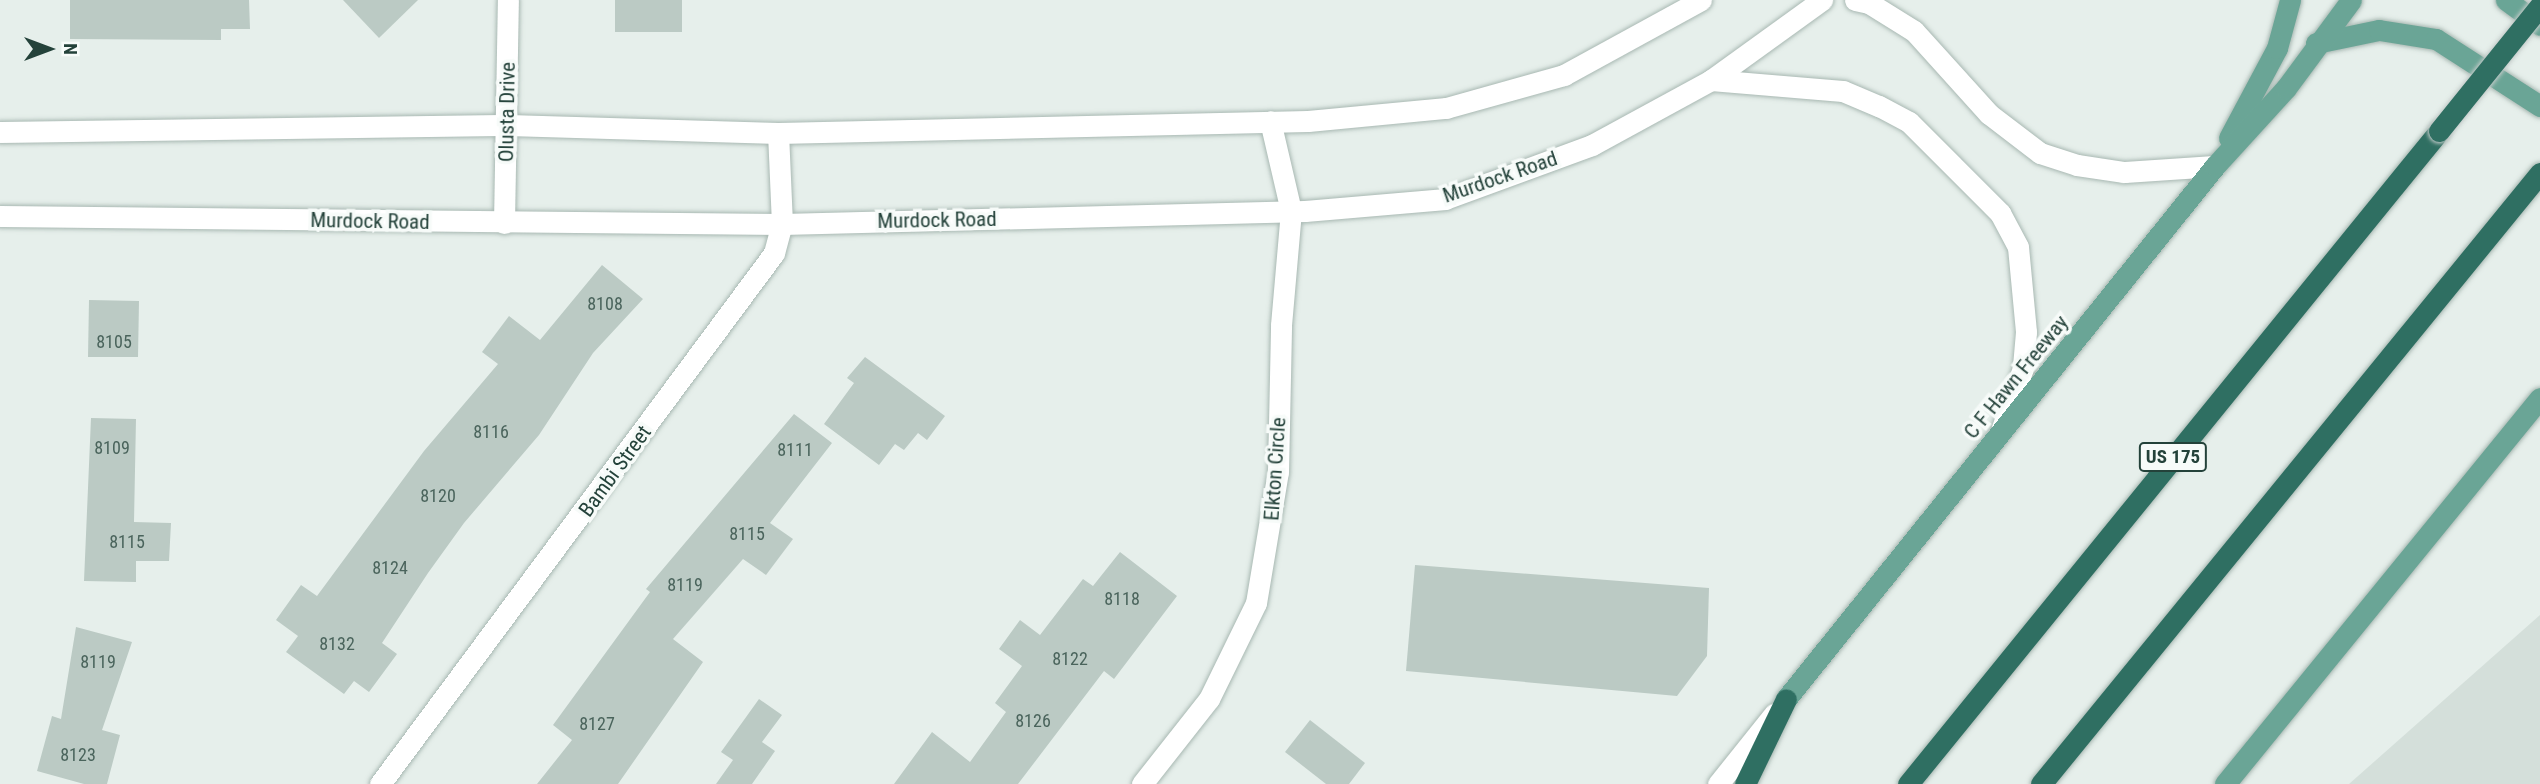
<!DOCTYPE html>
<html>
<head>
<meta charset="utf-8">
<style>
	body { margin:0 }
	#map { position:relative; width:2540px; height:784px; overflow:hidden; background:#e6efeb; font-family:"Roboto Condensed",sans-serif }
	div>[style] { position:absolute }
	.built>* { inset:0; background:#d4dfda }
	.building>* { inset:0; background:#bbcac4 }
	.roads { filter:drop-shadow(0 0 2px #a8b8b2) drop-shadow(0 0 2px #a8b8b2) }
	.street>* { height:21px; margin:-10.5px; padding:0 10.5px; transform-origin:10.5px; border-radius:10.5px; background:#fff }
	.secondary>* { height:21px; margin:-10.5px; padding:0 10.5px; transform-origin:10.5px; border-radius:10.5px; background:#fff }
	.primary>* { height:21px; margin:-10.5px; padding:0 10.5px; transform-origin:10.5px; border-radius:10.5px; background:#6aa596 }
	.highway>* { height:21px; margin:-10.5px; padding:0 10.5px; transform-origin:10.5px; border-radius:10.5px; background:#2f6f62 }
	.bridges { filter:drop-shadow(0 0 2px #c2cac8) drop-shadow(0 0 2px #c2cac8) }
	.highway-bridge>* { height:21px; margin:-10.5px; padding:0 10.5px; transform-origin:10.5px; border-radius:10.5px; background:#2f6f62 }
	span { translate:-50% -50%; white-space:nowrap; text-align:center; line-height:1.15; -webkit-text-stroke:7px #f7fbf9; paint-order:stroke }
	.number-label { font-size:18px; color:#4a645c }
	.number-label span { -webkit-text-stroke-width:0 }
	.shield-label span { padding:2px 5px; background:#f7fbf9; border:2px solid; border-radius:5px; -webkit-text-stroke-width:0 }
	.shield-label { font-size:19px; color:#24423a; font-weight:700 }
	.street-label { font-size:21px; color:#24423a }
	.north { position:absolute; left:14px; top:14px; width:70px; height:70px; -webkit-text-stroke:5px #f7fbf9; paint-order:stroke; rotate:90deg; font-size:19px; font-weight:700; line-height:28px; text-align:center; color:#24423a }
	.north::after { content:''; display:block; margin:auto; width:24px; height:32px; background:#24423a; clip-path:polygon(50% 0,100% 100%,50% 72%,0 100%) }
</style>
</head>
<body>
<div id="map">
	<div class="built">
		<i style="clip-path:polygon(2540px 615px,2540px 784px,2349px 784px)"></i>
	</div>
	<div class="building">
		<i style="clip-path:polygon(70px 0,249px 0,250px 29px,221px 29px,221px 40px,70px 39px)"></i>
		<i style="clip-path:polygon(343px 0,418px 0,379px 38px)"></i>
		<i style="clip-path:polygon(615px 0,682px 0,682px 32px,615px 32px)"></i>
		<i style="clip-path:polygon(602px 265px,643px 299px,593px 353px,539px 435px,464px 523px,428px 573px,382px 643px,397px 654px,369px 692px,354px 681px,344px 694px,286px 652px,298px 636px,276px 620px,301px 585px,317px 596px,424px 451px,498px 364px,482px 352px,509px 316px,540px 340px)"></i>
		<i style="clip-path:polygon(89px 300px,139px 301px,138px 357px,88px 357px)"></i>
		<i style="clip-path:polygon(865px 357px,945px 416px,927px 440px,918px 433px,904px 450px,895px 444px,879px 465px,824px 424px,854px 383px,847px 378px)"></i>
		<i style="clip-path:polygon(794px 414px,832px 443px,770px 523px,793px 539px,766px 575px,743px 559px,673px 639px,703px 662px,618px 784px,537px 784px,572px 740px,553px 725px,650px 592px,646px 589px)"></i>
		<i style="clip-path:polygon(91px 418px,136px 419px,134px 522px,171px 523px,169px 561px,136px 561px,136px 582px,84px 581px)"></i>
		<i style="clip-path:polygon(1120px 552px,1177px 596px,1114px 679px,1104px 671px,1018px 784px,894px 784px,932px 732px,970px 762px,1006px 712px,995px 703px,1022px 666px,999px 649px,1020px 620px,1040px 635px,1083px 579px,1093px 586px)"></i>
		<i style="clip-path:polygon(1415px 565px,1709px 588px,1707px 656px,1677px 696px,1406px 671px)"></i>
		<i style="clip-path:polygon(76px 627px,132px 642px,102px 730px,120px 735px,107px 784px,84px 784px,37px 771px,52px 716px,61px 719px)"></i>
		<i style="clip-path:polygon(759px 699px,782px 715px,762px 742px,775px 751px,752px 784px,716px 784px,733px 760px,721px 752px)"></i>
		<i style="clip-path:polygon(1310px 720px,1365px 763px,1349px 784px,1326px 784px,1285px 752px)"></i>
	</div>
	<div class="roads">
		<div class="street">
			<i style="left:504px;top:223px;width:223px;rotate:-89deg"></i>
			<i style="left:380px;top:784px;width:661px;rotate:-53.42deg"></i>
			<i style="left:774px;top:253px;width:30px;rotate:-75deg"></i>
			<i style="left:782px;top:224px;width:91px;rotate:-92.5deg"></i>
			<i style="left:1142px;top:784px;width:108px;rotate:-51.8deg"></i>
			<i style="left:1209px;top:699px;width:107px;rotate:-63.9deg"></i>
			<i style="left:1256px;top:603px;width:133px;rotate:-80.5deg"></i>
			<i style="left:1278px;top:472px;width:147px;rotate:-88.8deg"></i>
			<i style="left:1281px;top:325px;width:114px;rotate:-85deg"></i>
			<i style="left:1291px;top:211px;width:92px;rotate:-103.1deg"></i>
		</div>
		<div class="secondary">
			<i style="left:1855px;top:0;width:14px;rotate:12deg"></i>
			<i style="left:1869px;top:3px;width:53px;rotate:31.9deg"></i>
			<i style="left:1914px;top:31px;width:112px;rotate:47.9deg"></i>
			<i style="left:1989px;top:114px;width:64px;rotate:37.4deg"></i>
			<i style="left:2040px;top:153px;width:39px;rotate:18deg"></i>
			<i style="left:2077px;top:165px;width:48px;rotate:8.5deg"></i>
			<i style="left:2124px;top:172px;width:91px;rotate:-3.8deg"></i>
			<i style="left:1711px;top:80px;width:132px;rotate:4.8deg"></i>
			<i style="left:1843px;top:91px;width:39px;rotate:23deg"></i>
			<i style="left:1879px;top:106px;width:34px;rotate:28deg"></i>
			<i style="left:1909px;top:122px;width:129px;rotate:45deg"></i>
			<i style="left:2000px;top:213px;width:38px;rotate:62deg"></i>
			<i style="left:2018px;top:247px;width:85px;rotate:84.6deg"></i>
			<i style="left:2026px;top:332px;width:36px;rotate:95deg"></i>
			<i style="left:2023px;top:368px;width:64px;rotate:109.3deg"></i>
			<i style="left:0;top:132px;width:508px;rotate:-0.79deg"></i>
			<i style="left:508px;top:125px;width:270px;rotate:1.7deg"></i>
			<i style="left:778px;top:133px;width:530px;rotate:-1.3deg"></i>
			<i style="left:1308px;top:121px;width:139px;rotate:-5.4deg"></i>
			<i style="left:1446px;top:108px;width:123px;rotate:-15.6deg"></i>
			<i style="left:1564px;top:75px;width:156px;rotate:-28.7deg"></i>
			<i style="left:0;top:216px;width:782px;rotate:0.59deg"></i>
			<i style="left:782px;top:224px;width:523px;rotate:-1.42deg"></i>
			<i style="left:1305px;top:211px;width:141px;rotate:-4.9deg"></i>
			<i style="left:1445px;top:199px;width:157px;rotate:-20.2deg"></i>
			<i style="left:1592px;top:145px;width:136px;rotate:-28.6deg"></i>
			<i style="left:1711px;top:80px;width:137px;rotate:-35.8deg"></i>
			<i style="left:1718px;top:784px;width:90px;rotate:-51.3deg"></i>
		</div>
		<div class="primary">
			<i style="left:2506px;top:0;width:42px;rotate:36.3deg"></i>
			<i style="left:2316px;top:43px;width:64px;rotate:-11.7deg"></i>
			<i style="left:2379px;top:30px;width:58px;rotate:9deg"></i>
			<i style="left:2436px;top:39px;width:124px;rotate:32.8deg"></i>
			<i style="left:2229px;top:138px;width:102px;rotate:-61.9deg"></i>
			<i style="left:2277px;top:48px;width:50px;rotate:-74.8deg"></i>
			<i style="left:1786px;top:699px;width:684px;rotate:-51.17deg"></i>
			<i style="left:2215px;top:166px;width:105px;rotate:-47.7deg"></i>
			<i style="left:2286px;top:88px;width:109px;rotate:-53.5deg"></i>
			<i style="left:2225px;top:784px;width:498px;rotate:-50.8deg"></i>
		</div>
		<div class="highway">
			<i style="left:1745px;top:784px;width:94px;rotate:-64.2deg"></i>
			<i style="left:1908px;top:784px;width:842px;rotate:-50.88deg"></i>
			<i style="left:2041px;top:784px;width:789px;rotate:-50.76deg"></i>
		</div>
	</div>
	<div class="bridges">
		<div class="highway-bridge">
			<i style="left:2439px;top:131px;width:161px;rotate:-51.1deg"></i>
		</div>
	</div>
	<div class="number-label">
		<span style="left:605px;top:304px">8108</span>
		<span style="left:114px;top:342px">8105</span>
		<span style="left:491px;top:432px">8116</span>
		<span style="left:112px;top:448px">8109</span>
		<span style="left:795px;top:450px">8111</span>
		<span style="left:438px;top:496px">8120</span>
		<span style="left:747px;top:534px">8115</span>
		<span style="left:127px;top:542px">8115</span>
		<span style="left:390px;top:568px">8124</span>
		<span style="left:685px;top:585px">8119</span>
		<span style="left:1122px;top:599px">8118</span>
		<span style="left:337px;top:644px">8132</span>
		<span style="left:1070px;top:659px">8122</span>
		<span style="left:98px;top:662px">8119</span>
		<span style="left:1033px;top:721px">8126</span>
		<span style="left:597px;top:724px">8127</span>
		<span style="left:78px;top:755px">8123</span>
	</div>
	<div class="shield-label">
		<span style="left:2173px;top:457px">US 175</span>
	</div>
	<div class="street-label">
		<span style="left:507px;top:112px;rotate:-89deg">Olusta Drive</span>
		<span style="left:1500px;top:177px;rotate:-19deg">Murdock Road</span>
		<span style="left:937px;top:220px;rotate:-1deg">Murdock Road</span>
		<span style="left:370px;top:221px;rotate:1deg">Murdock Road</span>
		<span style="left:2016px;top:377px;rotate:-51deg">C F Hawn Freeway</span>
		<span style="left:1275px;top:469px;rotate:-86deg">Elkton Circle</span>
		<span style="left:615px;top:471px;rotate:-54deg">Bambi Street</span>
	</div>
	<div class="north">N</div>
</div>
</body>
</html>
